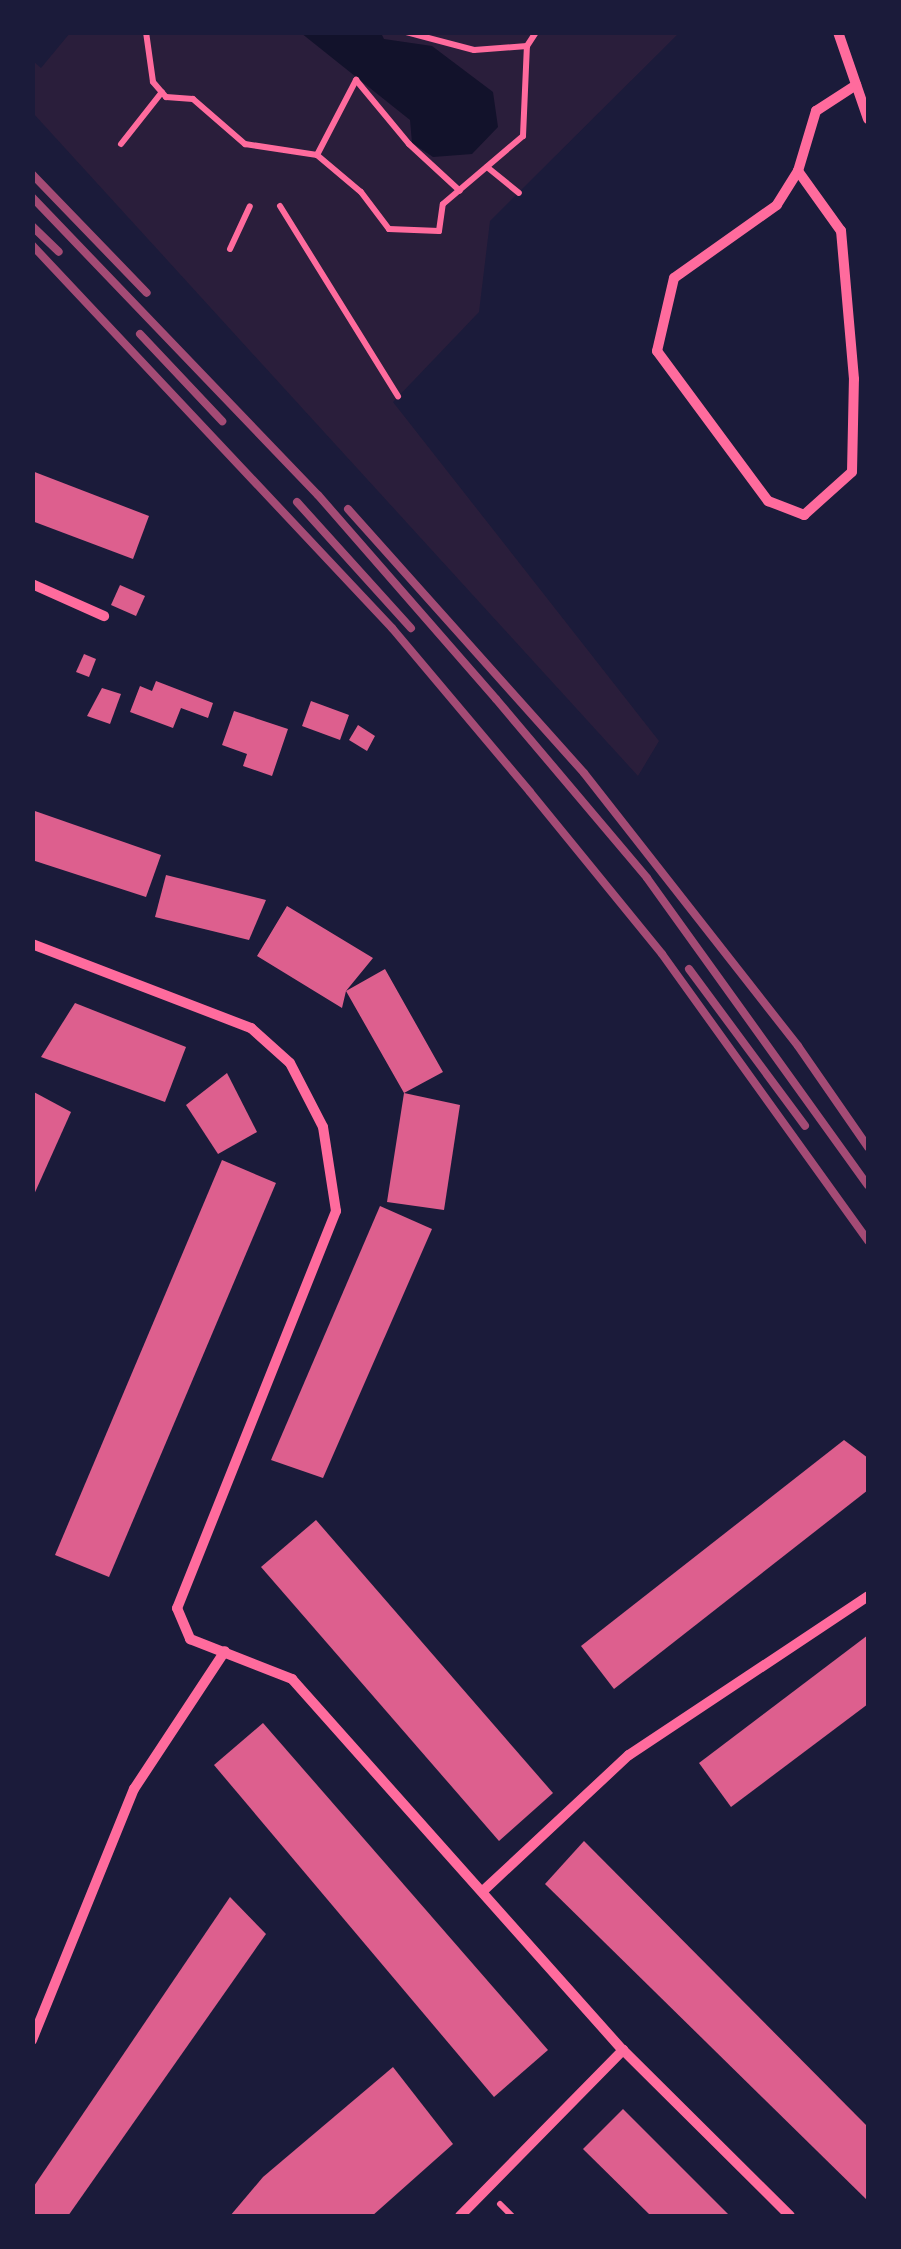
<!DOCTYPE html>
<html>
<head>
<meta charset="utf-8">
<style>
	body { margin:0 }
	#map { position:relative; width:901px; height:2249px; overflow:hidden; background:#1b1b3a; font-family:"Work Sans",sans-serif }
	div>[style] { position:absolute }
	.green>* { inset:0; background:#2a1e3b }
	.water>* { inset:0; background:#12122b }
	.building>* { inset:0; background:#dd5f8e }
	.path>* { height:6px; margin:-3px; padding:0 3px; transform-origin:3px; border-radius:3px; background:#ff6b9d }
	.minor>* { height:10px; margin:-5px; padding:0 5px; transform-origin:5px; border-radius:5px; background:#ff6b9d }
	.rail>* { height:8px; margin:-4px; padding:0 4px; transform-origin:4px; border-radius:4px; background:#a44b75 }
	span { translate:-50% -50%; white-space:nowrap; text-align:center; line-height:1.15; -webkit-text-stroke:10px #1b1b3a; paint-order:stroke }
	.frame { position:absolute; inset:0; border:35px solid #1b1b3a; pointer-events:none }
</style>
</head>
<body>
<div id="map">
	<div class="green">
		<i style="clip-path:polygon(70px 33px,679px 33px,490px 221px,479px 312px,393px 402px,659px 741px,638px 776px,33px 113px,33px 61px,41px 68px)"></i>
	</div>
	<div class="water">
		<i style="clip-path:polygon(301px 33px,381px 33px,384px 39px,432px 46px,493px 92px,498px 127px,472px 154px,433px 157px,412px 143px,410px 120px)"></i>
	</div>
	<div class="building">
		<i style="clip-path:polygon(32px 471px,149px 516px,133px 559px,32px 521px)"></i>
		<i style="clip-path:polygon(120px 585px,145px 596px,136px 616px,111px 605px)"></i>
		<i style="clip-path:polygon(84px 654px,96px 659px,89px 677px,76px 672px)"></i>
		<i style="clip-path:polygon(156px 681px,213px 703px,208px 718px,181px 708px,173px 728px,130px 712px,140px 686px,152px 691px)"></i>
		<i style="clip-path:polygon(102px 688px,121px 694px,110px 724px,87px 716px)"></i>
		<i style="clip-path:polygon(311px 701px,349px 715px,340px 740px,302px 726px)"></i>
		<i style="clip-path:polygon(234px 711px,288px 729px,272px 776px,243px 766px,247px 754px,222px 745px)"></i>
		<i style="clip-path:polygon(358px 725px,375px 736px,367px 751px,349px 740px)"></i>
		<i style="clip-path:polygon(32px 810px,161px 855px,146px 897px,32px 860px)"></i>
		<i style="clip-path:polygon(166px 875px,266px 900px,249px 940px,155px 917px)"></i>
		<i style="clip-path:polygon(287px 906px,373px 958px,346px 991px,385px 969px,443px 1072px,404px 1093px,346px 991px,342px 1008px,257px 956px)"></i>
		<i style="clip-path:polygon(75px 1003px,186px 1047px,165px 1102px,41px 1057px)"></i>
		<i style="clip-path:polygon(227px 1073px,257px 1132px,218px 1154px,186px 1105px)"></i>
		<i style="clip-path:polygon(32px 1091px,71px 1112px,32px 1199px)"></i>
		<i style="clip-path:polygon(404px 1093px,460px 1105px,444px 1210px,387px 1202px)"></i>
		<i style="clip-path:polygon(222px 1160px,276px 1183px,109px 1577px,55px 1555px)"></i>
		<i style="clip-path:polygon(380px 1206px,432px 1229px,323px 1478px,271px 1460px)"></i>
		<i style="clip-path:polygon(844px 1440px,868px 1458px,868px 1490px,614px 1689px,581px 1646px)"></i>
		<i style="clip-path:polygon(316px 1520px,553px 1793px,499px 1841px,261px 1567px)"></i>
		<i style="clip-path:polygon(868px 1635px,868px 1704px,731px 1807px,699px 1763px)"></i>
		<i style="clip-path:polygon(263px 1723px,548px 2050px,494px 2097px,214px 1765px)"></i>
		<i style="clip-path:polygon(584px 1841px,868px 2127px,868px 2201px,545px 1884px)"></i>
		<i style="clip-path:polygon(230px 1897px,266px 1934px,68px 2216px,32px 2216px,32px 2189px)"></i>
		<i style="clip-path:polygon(393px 2067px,453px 2144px,372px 2216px,230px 2216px,263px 2177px)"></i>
		<i style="clip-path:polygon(623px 2109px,730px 2216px,651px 2216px,583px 2149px)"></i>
	</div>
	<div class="path">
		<i style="left:146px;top:32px;width:50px;rotate:82deg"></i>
		<i style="left:153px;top:82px;width:20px;rotate:49deg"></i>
		<i style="left:166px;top:97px;width:27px;rotate:4deg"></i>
		<i style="left:193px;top:99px;width:69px;rotate:40.9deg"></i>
		<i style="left:245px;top:144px;width:73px;rotate:8.7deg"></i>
		<i style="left:317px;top:155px;width:57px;rotate:40.1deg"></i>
		<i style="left:361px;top:192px;width:46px;rotate:52.9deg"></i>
		<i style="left:389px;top:229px;width:50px;rotate:2.3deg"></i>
		<i style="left:439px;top:231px;width:27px;rotate:-82deg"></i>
		<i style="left:443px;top:204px;width:105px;rotate:-40.4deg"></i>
		<i style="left:523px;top:136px;width:90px;rotate:-87.5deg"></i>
		<i style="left:527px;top:46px;width:53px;rotate:175.7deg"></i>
		<i style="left:474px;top:50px;width:70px;rotate:-165.2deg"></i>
		<i style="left:527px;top:46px;width:17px;rotate:-57deg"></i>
		<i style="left:121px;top:144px;width:66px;rotate:-51.7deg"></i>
		<i style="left:317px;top:155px;width:85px;rotate:-62.5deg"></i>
		<i style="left:356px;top:80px;width:83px;rotate:50.4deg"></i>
		<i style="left:409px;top:144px;width:69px;rotate:42.7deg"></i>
		<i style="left:487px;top:167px;width:41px;rotate:39.1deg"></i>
		<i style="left:280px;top:206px;width:224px;rotate:58.2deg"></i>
		<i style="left:230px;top:249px;width:47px;rotate:-65.1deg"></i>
		<i style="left:500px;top:2204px;width:17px;rotate:45deg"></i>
	</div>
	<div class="minor">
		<i style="left:838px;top:32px;width:92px;rotate:71deg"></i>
		<i style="left:798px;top:171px;width:40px;rotate:122deg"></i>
		<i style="left:777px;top:205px;width:126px;rotate:144.7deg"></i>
		<i style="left:674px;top:278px;width:75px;rotate:103.1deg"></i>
		<i style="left:657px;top:351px;width:187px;rotate:53.5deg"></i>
		<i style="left:768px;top:501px;width:39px;rotate:21deg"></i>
		<i style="left:804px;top:515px;width:64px;rotate:-41.9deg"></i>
		<i style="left:852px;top:472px;width:93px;rotate:-88.8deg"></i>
		<i style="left:854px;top:379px;width:149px;rotate:-95deg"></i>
		<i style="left:841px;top:231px;width:74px;rotate:-125.6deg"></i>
		<i style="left:798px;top:171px;width:63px;rotate:-73.3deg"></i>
		<i style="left:816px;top:111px;width:48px;rotate:-33deg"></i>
		<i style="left:32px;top:584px;width:79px;rotate:24deg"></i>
		<i style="left:32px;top:944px;width:235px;rotate:21deg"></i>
		<i style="left:251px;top:1028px;width:52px;rotate:41.9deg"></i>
		<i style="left:290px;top:1063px;width:72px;rotate:62.7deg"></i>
		<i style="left:323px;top:1127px;width:85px;rotate:81.2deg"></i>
		<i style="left:336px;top:1211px;width:428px;rotate:111.8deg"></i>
		<i style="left:177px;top:1608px;width:34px;rotate:67deg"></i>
		<i style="left:190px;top:1639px;width:110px;rotate:21.4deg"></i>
		<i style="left:292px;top:1679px;width:497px;rotate:48.3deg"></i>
		<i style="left:623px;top:2050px;width:235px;rotate:44.8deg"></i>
		<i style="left:484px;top:1890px;width:198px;rotate:-43deg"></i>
		<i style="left:629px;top:1755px;width:287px;rotate:-33.6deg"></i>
		<i style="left:32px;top:2040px;width:271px;rotate:-67.9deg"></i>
		<i style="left:134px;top:1789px;width:165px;rotate:-56.6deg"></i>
		<i style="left:460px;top:2216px;width:233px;rotate:-45.5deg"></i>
	</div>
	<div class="rail">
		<i style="left:32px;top:174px;width:165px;rotate:46deg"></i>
		<i style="left:32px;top:197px;width:413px;rotate:46.2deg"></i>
		<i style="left:318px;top:495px;width:271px;rotate:48.9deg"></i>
		<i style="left:496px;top:699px;width:234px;rotate:49.8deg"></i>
		<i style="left:647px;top:878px;width:378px;rotate:54.3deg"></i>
		<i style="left:32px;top:226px;width:37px;rotate:44deg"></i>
		<i style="left:32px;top:245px;width:526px;rotate:46.77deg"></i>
		<i style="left:392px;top:628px;width:214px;rotate:49.9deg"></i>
		<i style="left:530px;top:792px;width:209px;rotate:50.8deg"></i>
		<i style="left:662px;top:954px;width:353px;rotate:54.3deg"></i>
		<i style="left:140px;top:334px;width:120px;rotate:46.7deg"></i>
		<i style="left:297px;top:502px;width:170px;rotate:47.9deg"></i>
		<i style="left:348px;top:509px;width:354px;rotate:48.2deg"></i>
		<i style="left:584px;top:773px;width:347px;rotate:51.9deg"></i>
		<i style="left:798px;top:1046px;width:123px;rotate:55.3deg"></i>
		<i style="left:689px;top:969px;width:195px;rotate:53.5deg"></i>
	</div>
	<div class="frame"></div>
</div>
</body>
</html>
